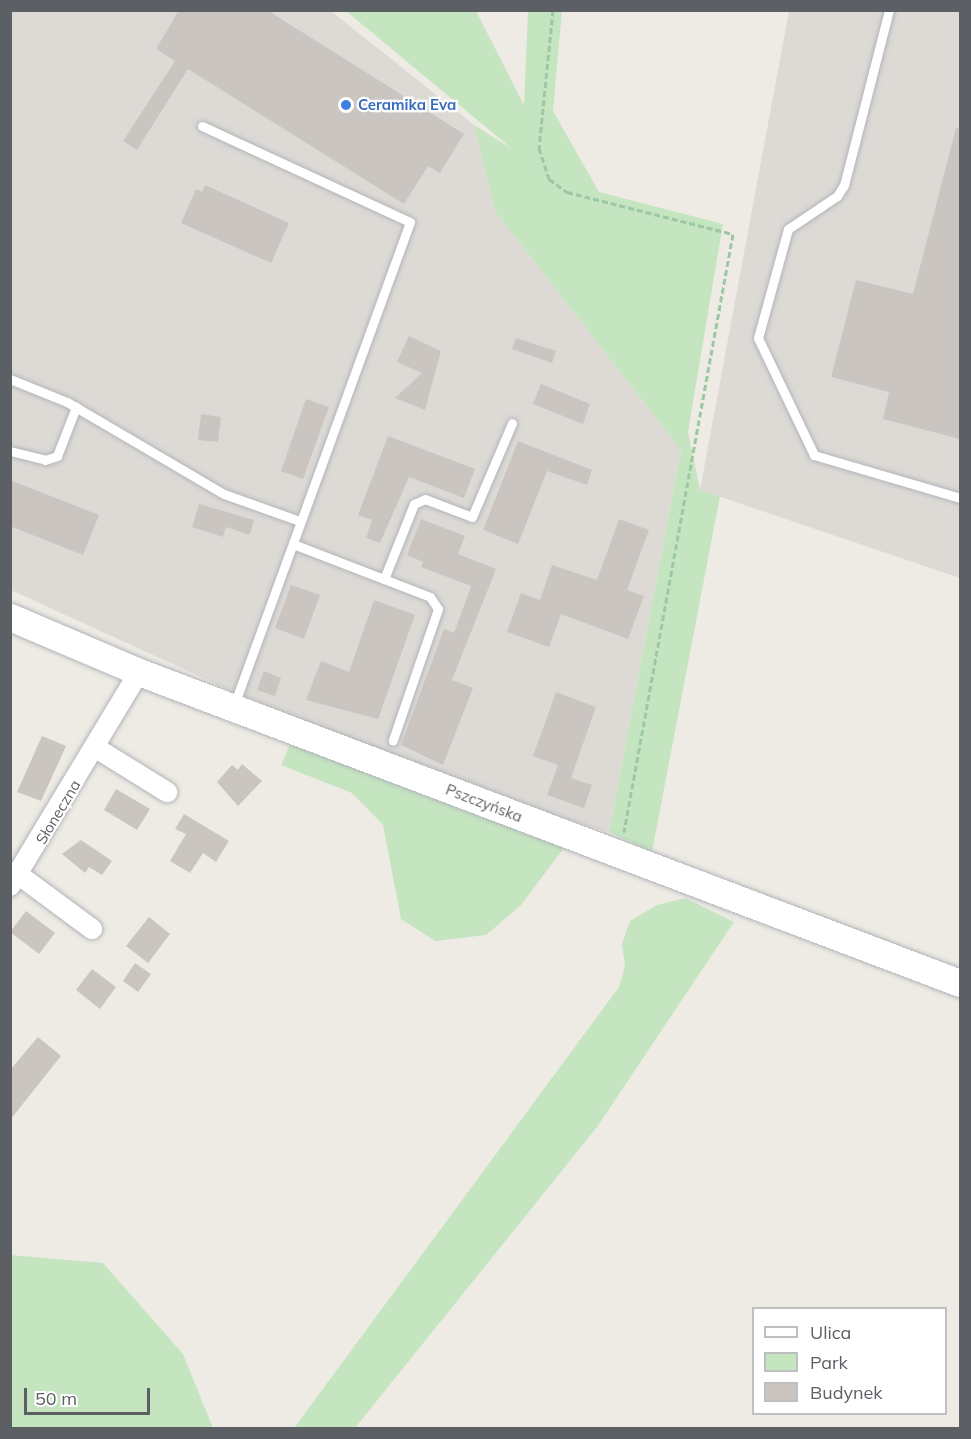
<!DOCTYPE html>
<html>
<head>
<meta charset="utf-8">
<style>
	body { margin:0 }
	#map { position:relative; width:971px; height:1439px; overflow:hidden; background:#eeebe4; font-family:Mulish,sans-serif }
	div>[style] { position:absolute }
	.industrial>* { inset:0; background:#dddad6 }
	.green>* { inset:0; background:#c5e5c1 }
	.building>* { inset:0; background:#cac5c1 }
	.path>* { height:3px; margin-top:-1.5px; transform-origin:0; background:repeating-linear-gradient(90deg,#9cc8a3 0 6px,transparent 0 9px) }
	.roads { filter:drop-shadow(0 0 2px #b1b5b9) drop-shadow(0 0 2px #b1b5b9) }
	.lane>* { height:9px; margin:-4.5px; padding:0 4.5px; transform-origin:4.5px; border-radius:4.5px; background:#fff }
	.street>* { height:20px; margin:-10px; padding:0 10px; transform-origin:10px; border-radius:10px; background:#fff }
	.secondary>* { height:27px; margin:-13.5px; padding:0 13.5px; transform-origin:13.5px; border-radius:13.5px; background:#fff }
	.dots>* { width:16px; height:16px; translate:-50% -50%; box-sizing:border-box; border:3px solid #fff; border-radius:50% }
	span { translate:-50% -50%; white-space:nowrap; text-align:center; line-height:1.15; -webkit-text-stroke:4.5px #fff; paint-order:stroke }
	.shop-label { font-size:15px; color:#366cbe; font-weight:700 }
	.left { translate:0 -50%; text-align:left }
	.street-label { font-size:15px; color:#5c6064 }
	.frame { position:absolute; inset:0; border:12px solid #5c6064; pointer-events:none }
	.legend { position:absolute; left:752px; top:1307px; width:195px; height:108px; box-sizing:border-box; background:#fff; border:2px solid #bebfc1; margin:0; padding:8px 10px; list-style:none; font-size:18px; color:#5c6064 }
	.legend li { display:flex; align-items:center; gap:12px; height:30px }
	.legend b { width:30px; border:2px solid #bebfc1 }
	.scale { position:absolute; left:24px; top:1388px; width:126px; height:27px; box-sizing:border-box; border:3px solid #5c6064; border-top:0; padding-left:8px; font-size:18px; line-height:21px; white-space:nowrap; color:#5c6064; -webkit-text-stroke:4px #fff; paint-order:stroke }
</style>
</head>
<body>
<div id="map">
	<div class="industrial">
		<i style="clip-path:polygon(11px 11px,331px 11px,474px 125px,495px 211px,681px 450px,609px 832px,495px 798px,227px 689px,11px 590px)"></i>
		<i style="clip-path:polygon(789px 11px,960px 11px,960px 578px,700px 490px)"></i>
	</div>
	<div class="green">
		<i style="clip-path:polygon(346px 11px,476px 11px,524px 105px,528px 11px,562px 11px,553px 111px,599px 192px,723px 224px,688px 432px,700px 490px,720px 496px,652px 852px,609px 832px,681px 450px,495px 211px,474px 125px,512px 149px)"></i>
		<i style="clip-path:polygon(292px 740px,566px 845px,521px 905px,486px 935px,435px 941px,401px 919px,383px 825px,352px 793px,281px 765px)"></i>
		<i style="clip-path:polygon(685px 898px,734px 922px,597px 1127px,355px 1428px,294px 1428px,619px 987px,625px 966px,622px 944px,630px 921px,657px 905px)"></i>
		<i style="clip-path:polygon(10px 1255px,103px 1263px,183px 1354px,213px 1428px,11px 1428px)"></i>
	</div>
	<div class="building">
		<i style="clip-path:polygon(179px 10px,267px 10px,464px 134px,440px 173px,428px 166px,404px 204px,188px 69px,137px 150px,123px 141px,175px 61px,156px 49px)"></i>
		<i style="clip-path:polygon(956px 128px,960px 129px,960px 439px,883px 419px,889px 392px,831px 377px,856px 280px,913px 294px)"></i>
		<i style="clip-path:polygon(205px 185px,289px 223px,271px 263px,181px 223px,196px 189px,202px 192px)"></i>
		<i style="clip-path:polygon(409px 336px,441px 351px,425px 410px,395px 398px,422px 373px,397px 362px)"></i>
		<i style="clip-path:polygon(516px 338px,556px 351px,552px 363px,512px 349px)"></i>
		<i style="clip-path:polygon(541px 384px,590px 404px,583px 424px,533px 404px)"></i>
		<i style="clip-path:polygon(306px 399px,329px 407px,303px 479px,281px 471px)"></i>
		<i style="clip-path:polygon(201px 414px,221px 417px,218px 442px,198px 440px)"></i>
		<i style="clip-path:polygon(388px 436px,475px 469px,464px 498px,409px 477px,380px 543px,366px 538px,372px 520px,358px 515px)"></i>
		<i style="clip-path:polygon(518px 441px,592px 470px,587px 485px,547px 471px,518px 544px,483px 530px)"></i>
		<i style="clip-path:polygon(10px 480px,99px 515px,83px 555px,10px 526px)"></i>
		<i style="clip-path:polygon(199px 504px,254px 520px,250px 535px,226px 527px,223px 537px,192px 527px)"></i>
		<i style="clip-path:polygon(421px 519px,465px 536px,458px 554px,496px 569px,452px 680px,473px 688px,443px 765px,401px 745px,444px 629px,454px 633px,471px 586px,421px 567px,423px 562px,407px 555px)"></i>
		<i style="clip-path:polygon(619px 519px,649px 530px,627px 590px,644px 596px,628px 639px,561px 614px,549px 647px,507px 632px,521px 593px,540px 600px,552px 565px,597px 580px)"></i>
		<i style="clip-path:polygon(291px 585px,320px 595px,304px 639px,275px 628px)"></i>
		<i style="clip-path:polygon(374px 600px,415px 615px,378px 719px,306px 700px,321px 661px,349px 672px)"></i>
		<i style="clip-path:polygon(264px 671px,281px 678px,275px 696px,257px 690px)"></i>
		<i style="clip-path:polygon(556px 692px,596px 707px,571px 778px,592px 785px,584px 808px,547px 795px,558px 765px,533px 756px)"></i>
		<i style="clip-path:polygon(42px 736px,66px 746px,41px 801px,17px 792px)"></i>
		<i style="clip-path:polygon(242px 764px,262px 781px,238px 806px,217px 782px,232px 765px,238px 770px)"></i>
		<i style="clip-path:polygon(116px 789px,150px 809px,137px 830px,104px 810px)"></i>
		<i style="clip-path:polygon(184px 814px,229px 841px,216px 862px,203px 853px,190px 873px,170px 861px,186px 834px,175px 829px)"></i>
		<i style="clip-path:polygon(81px 840px,112px 861px,102px 875px,89px 867px,85px 873px,62px 854px)"></i>
		<i style="clip-path:polygon(26px 911px,55px 933px,39px 954px,10px 932px)"></i>
		<i style="clip-path:polygon(149px 917px,170px 934px,148px 963px,126px 946px)"></i>
		<i style="clip-path:polygon(135px 963px,151px 974px,138px 992px,123px 981px)"></i>
		<i style="clip-path:polygon(92px 969px,116px 987px,100px 1009px,76px 990px)"></i>
		<i style="clip-path:polygon(38px 1037px,61px 1056px,10px 1120px,10px 1070px)"></i>
	</div>
	<div class="path">
		<i style="left:553px;top:10px;width:139px;rotate:95.8deg"></i>
		<i style="left:539px;top:148px;width:33px;rotate:72deg"></i>
		<i style="left:549px;top:179px;width:22px;rotate:36deg"></i>
		<i style="left:567px;top:192px;width:171px;rotate:14.2deg"></i>
		<i style="left:733px;top:234px;width:608px;rotate:100.33deg"></i>
	</div>
	<div class="roads">
		<div class="lane">
			<i style="left:889px;top:10px;width:181px;rotate:104.4deg"></i>
			<i style="left:844px;top:185px;width:13px;rotate:122deg"></i>
			<i style="left:837px;top:196px;width:59px;rotate:146deg"></i>
			<i style="left:788px;top:229px;width:113px;rotate:105.4deg"></i>
			<i style="left:758px;top:338px;width:130px;rotate:64.4deg"></i>
			<i style="left:814px;top:455px;width:152px;rotate:16.4deg"></i>
			<i style="left:202px;top:126px;width:229px;rotate:24.8deg"></i>
			<i style="left:410px;top:222px;width:514px;rotate:110.02deg"></i>
			<i style="left:10px;top:379px;width:61px;rotate:22deg"></i>
			<i style="left:67px;top:402px;width:182px;rotate:30.4deg"></i>
			<i style="left:224px;top:494px;width:81px;rotate:19.6deg"></i>
			<i style="left:10px;top:451px;width:36px;rotate:14deg"></i>
			<i style="left:45px;top:460px;width:13px;rotate:-18deg"></i>
			<i style="left:57px;top:456px;width:53px;rotate:-68.8deg"></i>
			<i style="left:293px;top:544px;width:147px;rotate:21.1deg"></i>
			<i style="left:430px;top:597px;width:14px;rotate:56deg"></i>
			<i style="left:438px;top:609px;width:139px;rotate:109deg"></i>
			<i style="left:384px;top:579px;width:81px;rotate:-68.2deg"></i>
			<i style="left:414px;top:504px;width:12px;rotate:-24deg"></i>
			<i style="left:425px;top:499px;width:50px;rotate:21deg"></i>
			<i style="left:472px;top:517px;width:102px;rotate:-66.9deg"></i>
		</div>
		<div class="street">
			<i style="left:96px;top:748px;width:84px;rotate:31.8deg"></i>
			<i style="left:19px;top:875px;width:91px;rotate:36.5deg"></i>
			<i style="left:10px;top:886px;width:250px;rotate:-58.9deg"></i>
		</div>
		<div class="secondary">
			<i style="left:10px;top:617px;width:140px;rotate:23.1deg"></i>
			<i style="left:139px;top:672px;width:878px;rotate:20.75deg"></i>
		</div>
	</div>
	<div class="dots">
		<i style="left:346px;top:105px;background:#3f7fe0"></i>
	</div>
	<div class="shop-label">
		<span class="left" style="left:358px;top:105px">Ceramika Eva</span>
	</div>
	<div class="street-label">
		<span style="left:484px;top:803px;rotate:21deg">Pszczyńska</span>
		<span style="left:58px;top:812px;rotate:-59deg">Słoneczna</span>
	</div>
	<div class="frame"></div>
	<ul class="legend">
	<li><b style="height:8px;background:#fff"></b>Ulica</li>
	<li><b style="height:16px;background:#c5e5c1"></b>Park</li>
	<li><b style="height:16px;background:#cac5c1"></b>Budynek</li>
	</ul>
	<div class="scale">50 m</div>
</div>
</body>
</html>
